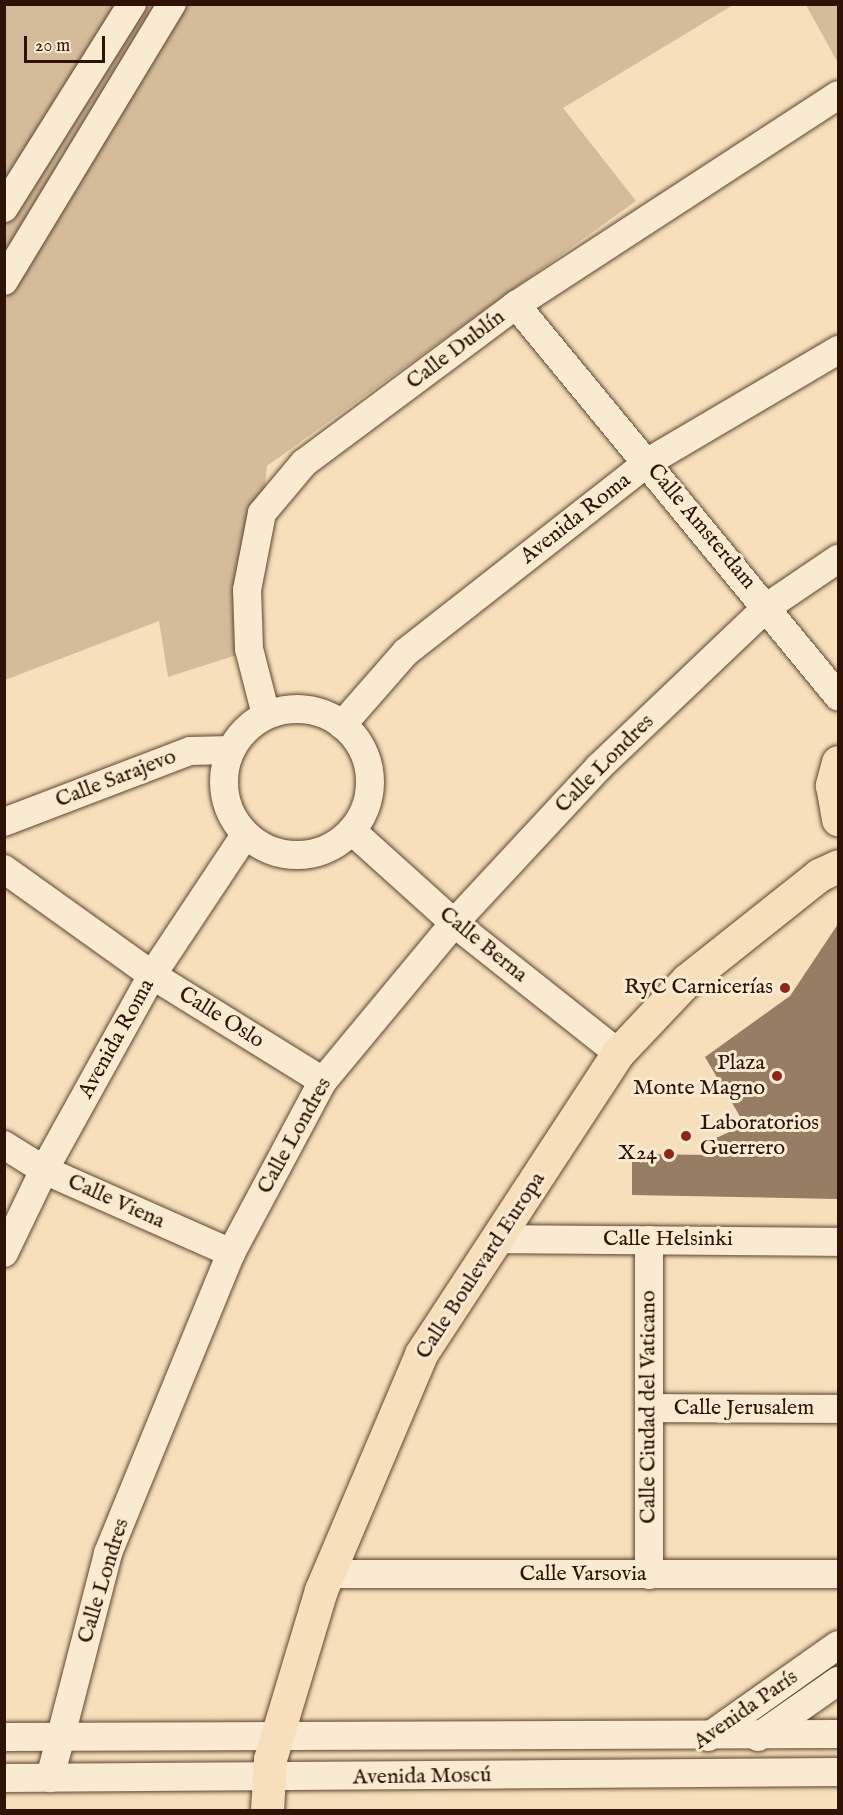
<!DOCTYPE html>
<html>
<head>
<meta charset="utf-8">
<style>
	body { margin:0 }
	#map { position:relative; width:843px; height:1815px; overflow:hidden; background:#f6dfba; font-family:"IM FELL English",serif }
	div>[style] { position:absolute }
	.green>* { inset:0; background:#d4bc9b }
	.building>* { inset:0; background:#967d63 }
	.roads { filter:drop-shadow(0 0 2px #5f4532) drop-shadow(0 0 2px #5f4532) }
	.minor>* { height:28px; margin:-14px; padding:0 14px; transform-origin:14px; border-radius:14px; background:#f9ead2 }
	.minor>.ring { margin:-14px; padding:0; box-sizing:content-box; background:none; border:28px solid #f9ead2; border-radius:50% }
	.major>* { height:33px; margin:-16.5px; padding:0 16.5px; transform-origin:16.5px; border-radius:16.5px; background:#f6dfba }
	.dots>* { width:16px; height:16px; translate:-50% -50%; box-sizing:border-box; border:3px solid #f9ead2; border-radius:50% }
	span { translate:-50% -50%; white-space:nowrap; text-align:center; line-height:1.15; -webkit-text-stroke:6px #f9ead2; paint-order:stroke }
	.street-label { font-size:22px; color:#2d1205 }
	.poi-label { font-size:22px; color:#2d1205 }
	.right { translate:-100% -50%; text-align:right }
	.left { translate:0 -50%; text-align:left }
	.frame { position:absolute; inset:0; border:6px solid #2d1205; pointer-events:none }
	.scale { position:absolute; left:24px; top:36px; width:81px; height:27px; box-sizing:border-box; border:3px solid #2d1205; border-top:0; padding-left:8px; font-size:18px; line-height:21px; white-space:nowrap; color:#2d1205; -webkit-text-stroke:4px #f9ead2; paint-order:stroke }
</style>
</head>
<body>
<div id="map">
	<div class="green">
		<i style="clip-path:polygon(5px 5px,733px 5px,563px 108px,636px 201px,267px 466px,246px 652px,168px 677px,159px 621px,5px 680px)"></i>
		<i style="clip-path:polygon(806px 5px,838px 5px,838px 63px)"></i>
	</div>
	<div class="building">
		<i style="clip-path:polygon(838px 924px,838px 1199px,632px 1195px,632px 1154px,711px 1155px,716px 1138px,745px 1125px,705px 1057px,790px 996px)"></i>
	</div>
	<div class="roads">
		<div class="minor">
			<i style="left:4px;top:208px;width:241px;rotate:-57.9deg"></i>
			<i style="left:4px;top:281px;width:324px;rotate:-58.8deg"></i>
			<i style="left:516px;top:305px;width:507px;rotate:50.53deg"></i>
			<i class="ring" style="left:224px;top:709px;width:118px;height:118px"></i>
			<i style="left:266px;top:715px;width:68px;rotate:-104.4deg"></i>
			<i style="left:249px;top:649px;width:59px;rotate:-91.9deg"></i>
			<i style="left:247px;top:590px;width:78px;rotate:-79deg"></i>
			<i style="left:262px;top:513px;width:65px;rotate:-50deg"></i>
			<i style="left:304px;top:463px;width:264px;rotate:-36.7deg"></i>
			<i style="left:516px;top:305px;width:384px;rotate:-33.1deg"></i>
			<i style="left:342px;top:725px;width:97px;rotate:-48.8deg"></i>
			<i style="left:406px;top:652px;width:308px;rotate:-38.1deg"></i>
			<i style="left:648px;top:462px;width:221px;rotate:-30.5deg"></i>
			<i style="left:4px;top:822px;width:199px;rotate:-20.9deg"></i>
			<i style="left:190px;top:751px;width:41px;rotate:-1.4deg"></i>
			<i style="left:352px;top:831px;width:137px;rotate:42deg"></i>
			<i style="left:454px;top:923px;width:209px;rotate:38.4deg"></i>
			<i style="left:4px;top:869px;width:182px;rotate:35.6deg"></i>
			<i style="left:152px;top:975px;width:201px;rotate:31.8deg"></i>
			<i style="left:4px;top:1145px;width:47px;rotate:32deg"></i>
			<i style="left:44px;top:1170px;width:205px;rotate:23.9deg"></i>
			<i style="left:498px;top:1239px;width:340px;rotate:0.5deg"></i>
			<i style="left:649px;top:1240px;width:335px;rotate:90deg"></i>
			<i style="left:4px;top:1253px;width:92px;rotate:-64.3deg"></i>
			<i style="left:44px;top:1170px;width:223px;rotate:-61deg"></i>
			<i style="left:152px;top:975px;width:168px;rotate:-56.4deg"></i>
			<i style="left:649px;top:1408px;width:189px;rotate:0.3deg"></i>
			<i style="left:328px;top:1574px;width:510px"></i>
			<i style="left:4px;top:1737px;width:834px;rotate:-0.21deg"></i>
			<i style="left:708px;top:1737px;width:159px;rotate:-35.3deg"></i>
			<i style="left:758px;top:1737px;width:98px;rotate:-35deg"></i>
			<i style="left:4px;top:1778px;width:834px;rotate:-0.41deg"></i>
			<i style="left:50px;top:1778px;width:232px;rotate:-75.5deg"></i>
			<i style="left:108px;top:1553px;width:324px;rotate:-67.7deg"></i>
			<i style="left:231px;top:1253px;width:195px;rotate:-61.9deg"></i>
			<i style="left:323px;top:1081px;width:205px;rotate:-50.3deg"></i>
			<i style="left:454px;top:923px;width:213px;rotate:-47.1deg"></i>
			<i style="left:599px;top:767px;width:232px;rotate:-43.6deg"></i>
			<i style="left:767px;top:607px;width:86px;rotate:-34.1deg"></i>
		</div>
		<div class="major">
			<i style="left:838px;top:762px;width:24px;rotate:105deg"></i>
			<i style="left:832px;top:785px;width:35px;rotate:80deg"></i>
			<i style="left:267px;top:1810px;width:51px;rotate:-86.6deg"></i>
			<i style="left:270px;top:1759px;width:177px;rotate:-73.2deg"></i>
			<i style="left:321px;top:1590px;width:256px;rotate:-67deg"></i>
			<i style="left:421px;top:1354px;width:360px;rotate:-56.8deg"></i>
			<i style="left:618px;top:1053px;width:100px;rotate:-46.6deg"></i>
			<i style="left:687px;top:980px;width:169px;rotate:-38.5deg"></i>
			<i style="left:819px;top:875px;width:21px;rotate:-25deg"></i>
		</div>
	</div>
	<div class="dots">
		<i style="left:785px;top:988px;background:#8f2418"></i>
		<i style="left:777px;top:1076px;background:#8f2418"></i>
		<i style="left:686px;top:1136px;background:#8f2418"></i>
		<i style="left:669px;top:1154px;background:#8f2418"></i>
	</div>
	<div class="street-label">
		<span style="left:456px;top:350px;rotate:-37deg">Calle Dublín</span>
		<span style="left:576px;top:519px;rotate:-38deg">Avenida Roma</span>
		<span style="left:701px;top:527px;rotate:50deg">Calle Amsterdam</span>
		<span style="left:605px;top:764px;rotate:-45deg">Calle Londres</span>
		<span style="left:116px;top:779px;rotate:-21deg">Calle Sarajevo</span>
		<span style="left:483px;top:945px;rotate:39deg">Calle Berna</span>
		<span style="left:221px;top:1018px;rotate:32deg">Calle Oslo</span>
		<span style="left:117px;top:1039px;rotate:-61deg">Avenida Roma</span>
		<span style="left:295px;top:1136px;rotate:-61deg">Calle Londres</span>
		<span style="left:116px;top:1202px;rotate:24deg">Calle Viena</span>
		<span style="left:668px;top:1240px">Calle Helsinki</span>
		<span style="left:481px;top:1266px;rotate:-57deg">Calle Boulevard Europa</span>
		<span style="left:649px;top:1407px;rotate:-90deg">Calle Ciudad del Vaticano</span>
		<span style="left:744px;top:1409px">Calle Jerusalem</span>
		<span style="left:583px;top:1575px">Calle Varsovia</span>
		<span style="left:104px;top:1581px;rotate:-73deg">Calle Londres</span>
		<span style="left:746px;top:1710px;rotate:-35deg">Avenida París</span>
		<span style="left:422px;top:1777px;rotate:-1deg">Avenida Moscú</span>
	</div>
	<div class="poi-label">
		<span class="right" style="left:773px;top:988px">RyC Carnicerías</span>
		<span class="right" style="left:765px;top:1076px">Plaza<br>Monte Magno</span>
		<span class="left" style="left:700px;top:1136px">Laboratorios<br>Guerrero</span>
		<span class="right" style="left:657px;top:1154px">X24</span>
	</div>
	<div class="frame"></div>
	<div class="scale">20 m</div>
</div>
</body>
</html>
